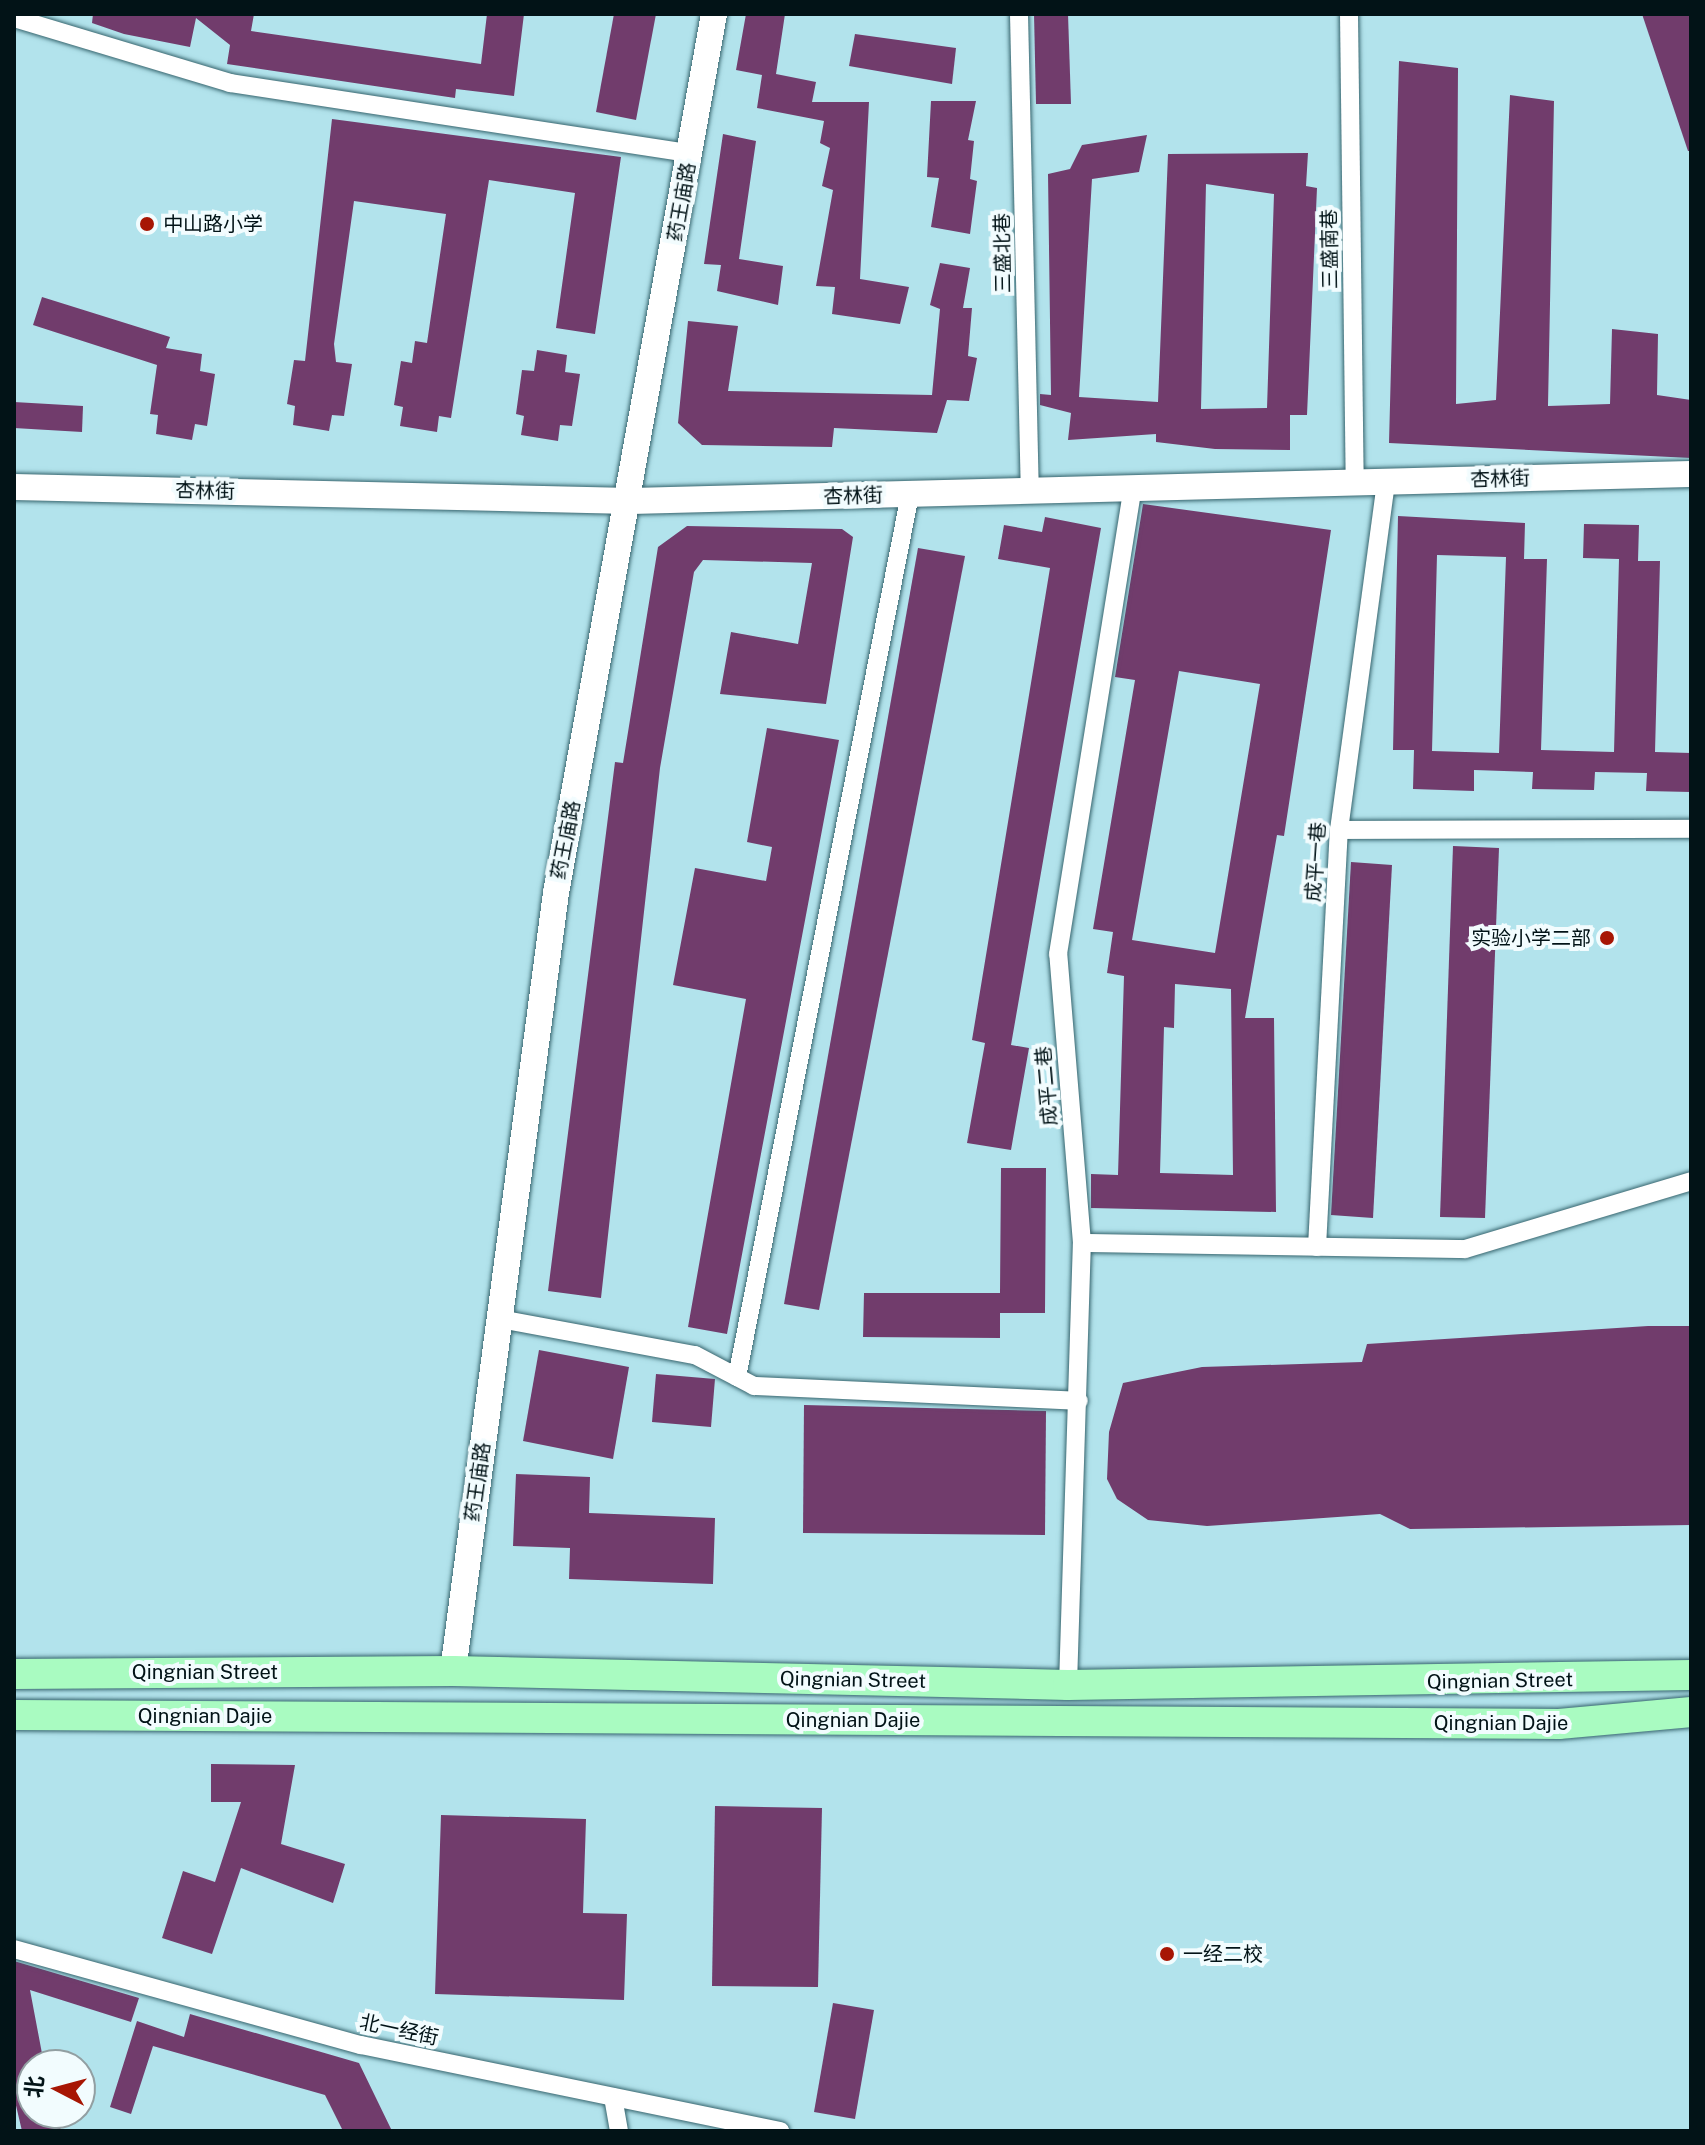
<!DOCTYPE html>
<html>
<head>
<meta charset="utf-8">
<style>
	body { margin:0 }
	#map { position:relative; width:1705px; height:2145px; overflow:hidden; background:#b2e3ec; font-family:"Public Sans","Noto Sans SC",sans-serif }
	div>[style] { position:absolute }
	.building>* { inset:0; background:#713c6c }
	.roads { filter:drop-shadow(0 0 2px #37656e) drop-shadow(0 0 2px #37656e) }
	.street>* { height:18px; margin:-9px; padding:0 9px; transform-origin:9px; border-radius:9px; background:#fff }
	.secondary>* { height:26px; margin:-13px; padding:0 13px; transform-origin:13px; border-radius:13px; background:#fff }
	.primary>* { height:30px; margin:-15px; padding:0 15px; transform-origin:15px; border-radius:15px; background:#a9fbc1 }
	.dots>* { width:22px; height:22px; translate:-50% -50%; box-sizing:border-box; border:4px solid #f2fcfe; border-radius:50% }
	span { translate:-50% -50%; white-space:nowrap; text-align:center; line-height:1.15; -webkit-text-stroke:8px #f2fcfe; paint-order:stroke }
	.street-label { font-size:20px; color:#021317 }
	.poi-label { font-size:20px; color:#021317 }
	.left { translate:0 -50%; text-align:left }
	.right { translate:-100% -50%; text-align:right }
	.frame { position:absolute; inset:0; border:16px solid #021317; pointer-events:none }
	.north { position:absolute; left:16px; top:2049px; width:80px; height:80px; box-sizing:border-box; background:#f2fcfe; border:2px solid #929fa2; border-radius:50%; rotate:276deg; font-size:22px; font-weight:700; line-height:32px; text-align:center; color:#021317 }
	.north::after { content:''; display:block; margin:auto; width:28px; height:36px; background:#a71604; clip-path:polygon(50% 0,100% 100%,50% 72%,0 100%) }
</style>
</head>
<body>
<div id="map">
	<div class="building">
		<i style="clip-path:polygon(93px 14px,254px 14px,251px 31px,481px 64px,487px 14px,524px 14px,514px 96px,456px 89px,455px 98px,227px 64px,230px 45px,196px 18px,190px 47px,124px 34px,92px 23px)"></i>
		<i style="clip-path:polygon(614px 14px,656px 14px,636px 120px,596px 112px)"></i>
		<i style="clip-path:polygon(746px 14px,785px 14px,776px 74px,816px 82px,812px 102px,869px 102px,860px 279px,909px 287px,900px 324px,832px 314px,835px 287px,816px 286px,833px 190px,822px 186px,830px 148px,820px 143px,824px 121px,757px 108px,762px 75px,736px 70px)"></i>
		<i style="clip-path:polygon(1034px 14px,1068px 14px,1071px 104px,1036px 104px)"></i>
		<i style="clip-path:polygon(1642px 14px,1691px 14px,1691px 151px,1688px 151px)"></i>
		<i style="clip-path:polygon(855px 34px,956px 48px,952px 84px,849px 66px)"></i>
		<i style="clip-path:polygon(1399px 61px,1458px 68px,1456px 404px,1496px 400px,1510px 95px,1554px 101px,1548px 406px,1610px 404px,1612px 329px,1658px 334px,1657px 395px,1691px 400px,1691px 458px,1389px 443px)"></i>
		<i style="clip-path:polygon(931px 101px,976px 101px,968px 140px,974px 141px,970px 179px,977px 181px,970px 234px,931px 227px,939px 178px,927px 177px)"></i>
		<i style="clip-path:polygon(332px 119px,621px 157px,595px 334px,556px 328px,575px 193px,489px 180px,451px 418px,439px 416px,437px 432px,400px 426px,403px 407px,394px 405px,401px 361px,412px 363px,415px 341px,427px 343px,446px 214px,354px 201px,334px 344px,336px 362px,352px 364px,344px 416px,332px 415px,329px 431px,293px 425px,295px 406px,287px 404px,294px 360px,305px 361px)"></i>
		<i style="clip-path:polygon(723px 134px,756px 141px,739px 259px,783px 266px,778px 305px,717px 291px,721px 265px,704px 264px)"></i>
		<i style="clip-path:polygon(evenodd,1147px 135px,1139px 172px,1092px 179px,1079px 397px,1158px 402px,1168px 154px,1308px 153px,1306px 186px,1317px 188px,1307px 415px,1290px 415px,1290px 450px,1215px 449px,1156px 442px,1156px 434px,1068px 440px,1071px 413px,1040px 405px,1040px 394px,1051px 395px,1048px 174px,1070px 169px,1082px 145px,1147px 135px,1206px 184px,1274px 194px,1267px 408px,1201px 409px,1206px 184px)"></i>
		<i style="clip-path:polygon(940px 263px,970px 268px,963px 308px,972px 308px,968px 356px,977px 358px,969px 401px,947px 400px,937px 433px,834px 428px,832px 447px,702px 445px,678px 423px,688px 321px,738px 326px,728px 391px,932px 395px,940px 309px,930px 305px)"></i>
		<i style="clip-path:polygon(42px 297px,170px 337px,166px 348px,202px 354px,200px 371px,215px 374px,207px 426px,195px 424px,192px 440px,156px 434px,158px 415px,150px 414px,157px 365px,33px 325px)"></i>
		<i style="clip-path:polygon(537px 350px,567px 355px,565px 372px,580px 374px,572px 426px,560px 425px,558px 441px,521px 435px,524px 416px,516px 414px,522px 370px,534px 371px)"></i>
		<i style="clip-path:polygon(14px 402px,83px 406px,82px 432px,14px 428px)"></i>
		<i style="clip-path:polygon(evenodd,1143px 504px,1331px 530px,1284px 836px,1277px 835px,1245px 1018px,1274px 1018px,1276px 1212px,1091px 1208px,1091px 1174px,1118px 1175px,1124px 976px,1107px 973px,1113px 932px,1093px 929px,1135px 680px,1115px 677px,1143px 504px,1179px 671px,1260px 684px,1215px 953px,1132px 940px,1179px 671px,1143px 504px,1175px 984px,1231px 989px,1233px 1175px,1160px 1173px,1164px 1027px,1174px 1028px,1175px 984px)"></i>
		<i style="clip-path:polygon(evenodd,1398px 516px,1525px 523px,1524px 559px,1547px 559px,1541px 750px,1614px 752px,1619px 559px,1583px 558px,1584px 524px,1639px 525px,1638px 561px,1660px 561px,1655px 752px,1691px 753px,1691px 792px,1646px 791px,1647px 773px,1595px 772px,1594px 790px,1532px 789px,1533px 772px,1474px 770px,1474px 791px,1413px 789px,1414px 750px,1393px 750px,1398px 516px,1437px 555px,1506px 557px,1499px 753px,1432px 751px,1437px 555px)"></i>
		<i style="clip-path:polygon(1045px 517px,1101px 528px,1011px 1045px,1029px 1048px,1011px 1150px,967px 1143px,985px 1043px,972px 1040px,1050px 568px,998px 559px,1004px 525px,1042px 532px)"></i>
		<i style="clip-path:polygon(687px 526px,842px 529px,853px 537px,826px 704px,720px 694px,731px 632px,798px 644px,812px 563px,703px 560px,694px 572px,660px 768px,601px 1298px,548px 1291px,615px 762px,623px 763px,658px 547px)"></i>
		<i style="clip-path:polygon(918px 548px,965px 556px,819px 1310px,784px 1304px)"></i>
		<i style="clip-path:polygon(767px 728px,839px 740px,727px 1334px,688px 1327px,746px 999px,673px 985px,695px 868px,766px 881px,772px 847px,747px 842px)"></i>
		<i style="clip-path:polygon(1453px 846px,1499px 848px,1485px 1218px,1440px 1217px)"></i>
		<i style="clip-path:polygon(1351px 862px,1392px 865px,1373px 1218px,1331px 1215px)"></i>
		<i style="clip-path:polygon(1001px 1168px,1046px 1168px,1045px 1313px,1000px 1313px,1000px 1338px,863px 1337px,864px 1293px,1000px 1293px)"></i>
		<i style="clip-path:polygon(1648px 1326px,1691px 1326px,1691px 1525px,1410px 1529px,1380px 1514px,1207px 1526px,1148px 1520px,1117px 1499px,1107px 1479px,1109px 1432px,1123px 1383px,1202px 1367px,1362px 1362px,1367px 1344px)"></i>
		<i style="clip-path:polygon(539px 1350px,629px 1367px,613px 1459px,523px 1441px)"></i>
		<i style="clip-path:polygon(656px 1374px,715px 1379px,711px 1427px,652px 1422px)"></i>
		<i style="clip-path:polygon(804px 1405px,1046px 1411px,1045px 1535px,803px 1533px)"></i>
		<i style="clip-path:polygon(516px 1474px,590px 1477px,589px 1513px,715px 1518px,713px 1584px,569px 1579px,570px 1548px,513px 1546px)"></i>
		<i style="clip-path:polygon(211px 1764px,295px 1765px,281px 1844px,345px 1864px,333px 1903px,241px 1868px,212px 1954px,162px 1938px,183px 1871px,215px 1882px,241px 1802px,211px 1802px)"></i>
		<i style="clip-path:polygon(715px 1806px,822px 1808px,818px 1987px,712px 1986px)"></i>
		<i style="clip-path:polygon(441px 1815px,586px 1819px,583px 1913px,627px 1914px,624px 2000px,435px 1994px)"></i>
		<i style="clip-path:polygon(14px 1961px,139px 1998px,131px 2022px,30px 1990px,44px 2064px,32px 2065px,32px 2113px,57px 2113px,61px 2131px,22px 2131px,14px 2097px)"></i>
		<i style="clip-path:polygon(833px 2003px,874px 2010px,855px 2119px,814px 2112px)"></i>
		<i style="clip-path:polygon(190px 2014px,359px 2063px,392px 2131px,343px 2131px,325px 2095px,153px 2046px,131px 2114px,110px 2107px,137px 2021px,184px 2037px)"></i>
	</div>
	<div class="roads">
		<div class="street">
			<i style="left:1019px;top:14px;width:477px;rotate:88.7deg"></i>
			<i style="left:1349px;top:14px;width:469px;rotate:89.3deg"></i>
			<i style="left:14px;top:18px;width:226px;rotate:16.7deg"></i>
			<i style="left:230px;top:83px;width:465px;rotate:8.7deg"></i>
			<i style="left:1339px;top:830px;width:352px;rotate:-0.2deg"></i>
			<i style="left:1082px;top:1243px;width:383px;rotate:0.9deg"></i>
			<i style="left:1465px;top:1249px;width:236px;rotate:-16.7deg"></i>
			<i style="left:1317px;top:1247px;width:418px;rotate:-87deg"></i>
			<i style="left:1339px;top:830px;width:351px;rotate:-82.3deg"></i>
			<i style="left:500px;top:1319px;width:198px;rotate:10.5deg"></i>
			<i style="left:695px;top:1355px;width:67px;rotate:27.7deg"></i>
			<i style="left:754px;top:1386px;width:325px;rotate:2.6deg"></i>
			<i style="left:737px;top:1377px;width:900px;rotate:-78.91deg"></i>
			<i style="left:1068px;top:1685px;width:442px;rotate:-88.2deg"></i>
			<i style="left:1082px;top:1243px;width:290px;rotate:-94.7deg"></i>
			<i style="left:1058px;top:954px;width:472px;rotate:-80.9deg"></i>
			<i style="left:14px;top:1949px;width:360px;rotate:15.5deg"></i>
			<i style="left:361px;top:2045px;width:428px;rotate:11.6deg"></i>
			<i style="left:613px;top:2097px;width:35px;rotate:80deg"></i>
		</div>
		<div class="secondary">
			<i style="left:14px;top:487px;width:617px;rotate:1.3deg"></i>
			<i style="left:631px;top:501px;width:1060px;rotate:-1.46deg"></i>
			<i style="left:453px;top:1671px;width:785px;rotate:-82.46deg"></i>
			<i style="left:556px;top:893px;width:893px;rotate:-79.81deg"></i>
		</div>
		<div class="primary">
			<i style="left:14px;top:1674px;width:439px;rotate:-0.4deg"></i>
			<i style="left:453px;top:1671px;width:615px;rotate:1.3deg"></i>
			<i style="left:1068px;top:1685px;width:623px;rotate:-0.92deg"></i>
			<i style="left:14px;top:1715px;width:1545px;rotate:0.33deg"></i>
			<i style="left:1559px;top:1724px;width:133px;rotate:-5.2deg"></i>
		</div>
	</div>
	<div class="dots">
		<i style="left:147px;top:224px;background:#a71604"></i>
		<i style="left:1607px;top:938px;background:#a71604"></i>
		<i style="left:1167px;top:1954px;background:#a71604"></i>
	</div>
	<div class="street-label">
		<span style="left:682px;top:202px;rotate:-80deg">药王庙路</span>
		<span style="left:1330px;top:249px;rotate:-91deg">三盛南巷</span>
		<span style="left:1003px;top:253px;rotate:-91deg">三盛北巷</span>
		<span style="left:1500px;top:479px;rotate:-2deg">杏林街</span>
		<span style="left:205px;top:491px;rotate:1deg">杏林街</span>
		<span style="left:853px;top:496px;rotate:-2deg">杏林街</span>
		<span style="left:566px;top:840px;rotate:-79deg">药王庙路</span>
		<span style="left:1316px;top:862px;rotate:-86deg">成平一巷</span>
		<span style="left:1047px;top:1086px;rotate:-95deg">成平二巷</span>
		<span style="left:478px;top:1482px;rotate:-82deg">药王庙路</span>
		<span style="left:205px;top:1672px">Qingnian Street</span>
		<span style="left:853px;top:1680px;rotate:1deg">Qingnian Street</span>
		<span style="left:1500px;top:1681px;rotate:-1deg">Qingnian Street</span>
		<span style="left:205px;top:1716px">Qingnian Dajie</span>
		<span style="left:853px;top:1720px">Qingnian Dajie</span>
		<span style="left:1501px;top:1723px">Qingnian Dajie</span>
		<span style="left:399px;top:2030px;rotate:12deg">北一经街</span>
	</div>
	<div class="poi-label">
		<span class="left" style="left:163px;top:224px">中山路小学</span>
		<span class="right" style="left:1591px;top:938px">实验小学二部</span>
		<span class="left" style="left:1183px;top:1954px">一经二校</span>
	</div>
	<div class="frame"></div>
	<div class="north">北</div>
</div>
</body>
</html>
